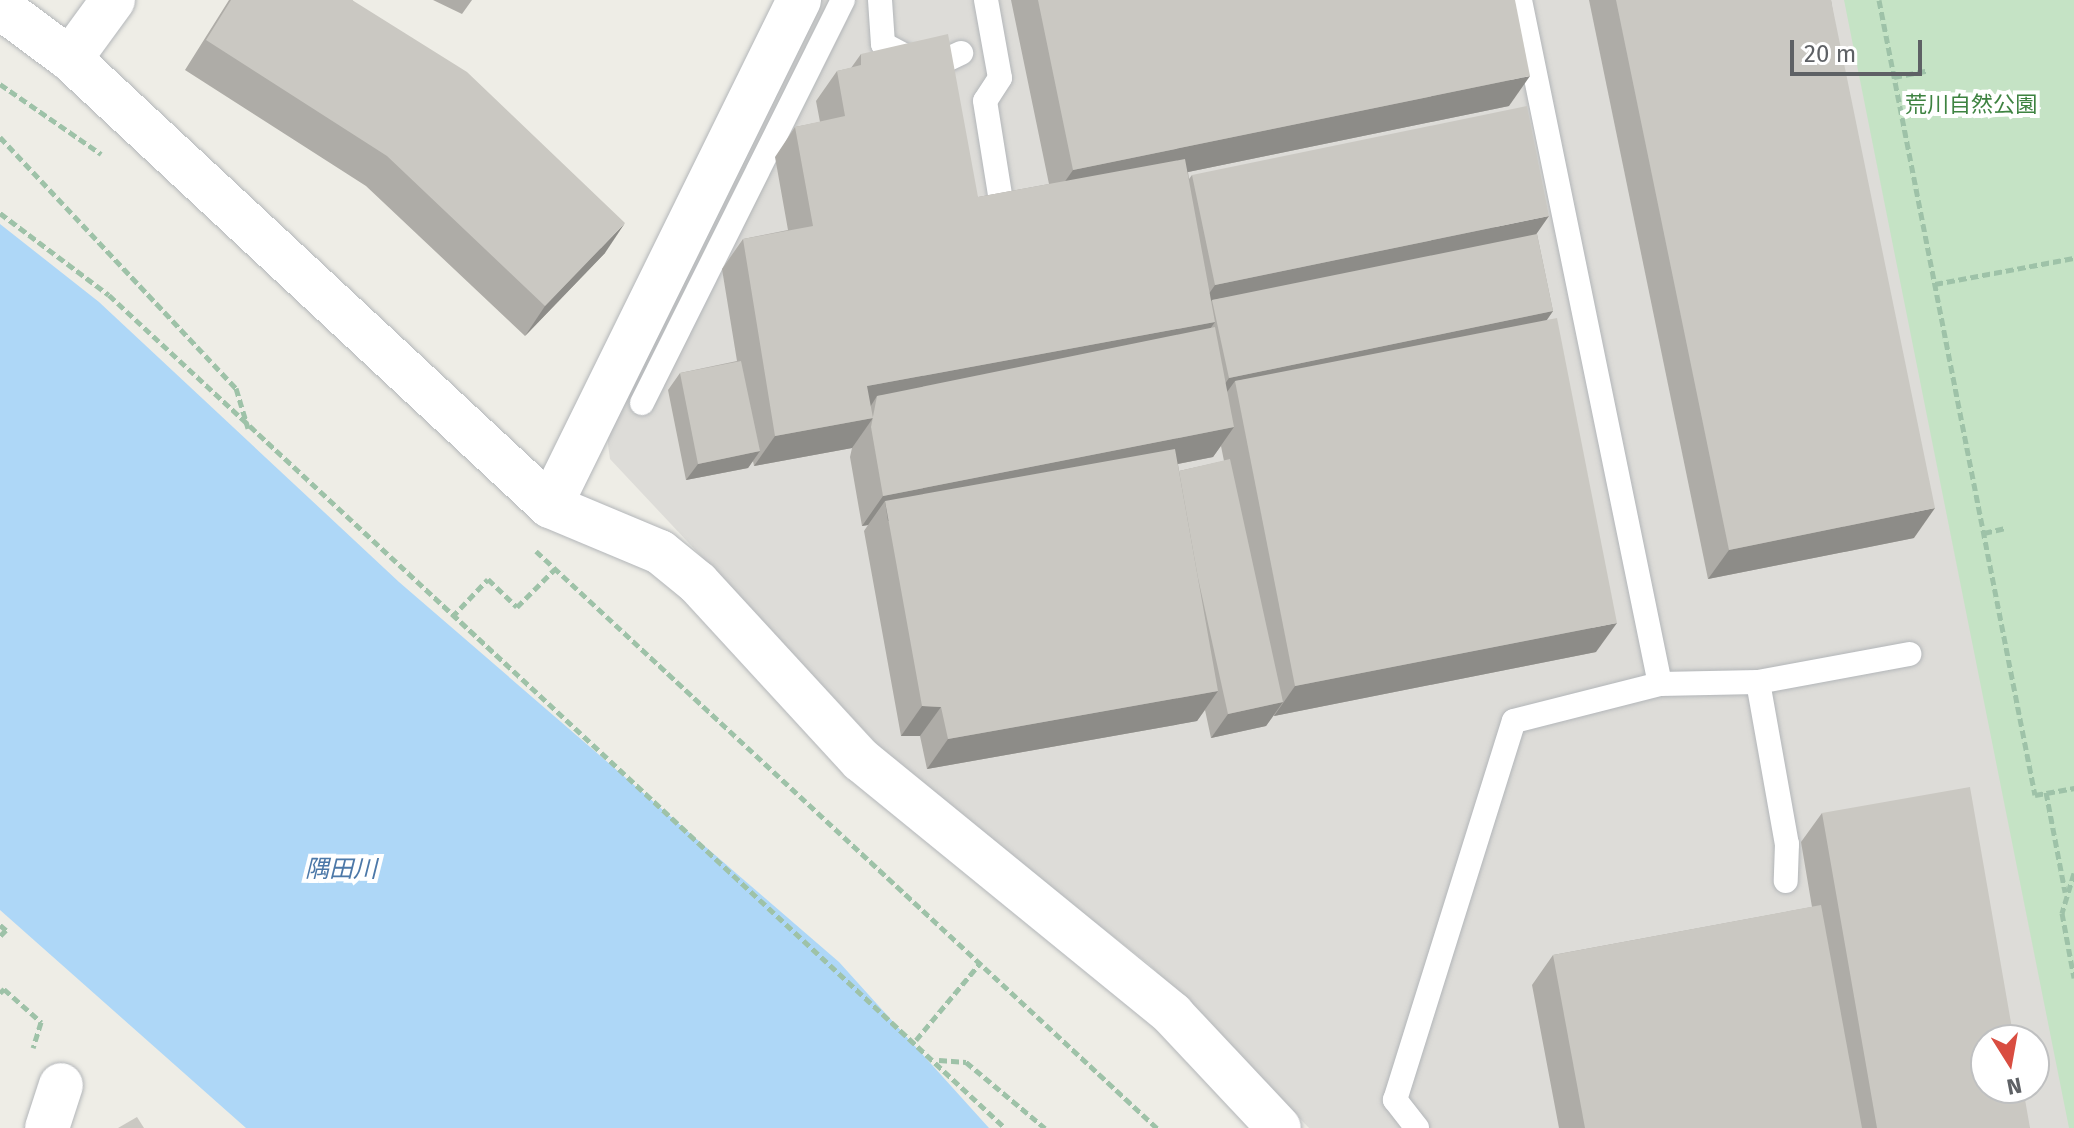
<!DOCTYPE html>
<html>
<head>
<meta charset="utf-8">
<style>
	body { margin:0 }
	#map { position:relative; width:2074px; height:1128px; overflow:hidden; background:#eeede6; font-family:"Fira Sans","Noto Sans JP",sans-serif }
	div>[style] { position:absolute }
	.industrial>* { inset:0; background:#dddcd8 }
	.green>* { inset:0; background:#c5e3c5 }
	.water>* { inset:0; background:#aed7f7 }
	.path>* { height:5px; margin-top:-2.5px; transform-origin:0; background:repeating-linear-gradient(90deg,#9ec2a8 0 8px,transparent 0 12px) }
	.roads { filter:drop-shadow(0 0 2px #b3b6b9) drop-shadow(0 0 2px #b3b6b9) }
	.lane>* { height:24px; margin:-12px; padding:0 12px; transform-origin:12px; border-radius:12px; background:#fff }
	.street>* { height:44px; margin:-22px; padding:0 22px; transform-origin:22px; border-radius:22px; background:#fff }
	.secondary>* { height:44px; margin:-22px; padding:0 22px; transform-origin:22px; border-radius:22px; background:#fff }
	.wall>* { inset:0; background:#aeaca7 }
	.shaded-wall>* { inset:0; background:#8d8c88 }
	.building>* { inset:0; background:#cac8c2 }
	span { translate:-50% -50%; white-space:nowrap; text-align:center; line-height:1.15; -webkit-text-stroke:8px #fff; paint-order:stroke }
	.park-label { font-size:22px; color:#3e8341 }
	.water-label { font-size:24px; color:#4c78a8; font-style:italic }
	.north { position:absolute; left:1970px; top:1024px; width:80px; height:80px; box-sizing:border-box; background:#fff; border:2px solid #bfc0c1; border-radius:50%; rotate:169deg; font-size:22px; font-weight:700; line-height:32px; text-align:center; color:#5e6165 }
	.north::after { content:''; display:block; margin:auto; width:28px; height:36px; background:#d94d41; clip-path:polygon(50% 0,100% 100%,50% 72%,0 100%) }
	.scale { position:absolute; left:1790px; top:40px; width:132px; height:36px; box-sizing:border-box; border:4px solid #5e6165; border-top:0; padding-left:10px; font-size:24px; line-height:28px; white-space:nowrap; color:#5e6165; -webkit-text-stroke:6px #fff; paint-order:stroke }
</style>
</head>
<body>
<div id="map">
	<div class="industrial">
		<i style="clip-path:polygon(evenodd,820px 0,2074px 0,2074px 1128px,1309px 1128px,1150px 965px,909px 778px,610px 459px,606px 430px,820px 0,1986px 1040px,2034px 1040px,2034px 1088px,1986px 1088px,1986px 1040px)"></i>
	</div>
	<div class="green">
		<i style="clip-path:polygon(1844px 0,2074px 0,2074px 1128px,2069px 1128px)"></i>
	</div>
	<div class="water">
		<i style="clip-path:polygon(0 224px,99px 302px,399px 582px,839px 962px,989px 1128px,246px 1128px,0 910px)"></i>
	</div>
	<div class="path">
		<i style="left:1879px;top:0;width:810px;rotate:78.9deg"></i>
		<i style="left:2035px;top:795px;width:40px;rotate:-10deg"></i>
		<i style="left:1894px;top:77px;width:33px;rotate:-11deg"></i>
		<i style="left:0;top:84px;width:123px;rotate:34.7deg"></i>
		<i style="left:0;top:137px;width:345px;rotate:46.8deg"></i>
		<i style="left:236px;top:388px;width:42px;rotate:73.3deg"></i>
		<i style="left:0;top:213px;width:136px;rotate:37deg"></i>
		<i style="left:109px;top:295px;width:1223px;rotate:42.91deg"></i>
		<i style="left:1935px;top:284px;width:141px;rotate:-10.6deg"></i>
		<i style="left:1984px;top:533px;width:22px;rotate:-13deg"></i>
		<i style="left:536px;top:551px;width:848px;rotate:42.9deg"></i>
		<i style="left:452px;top:617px;width:52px;rotate:-46.5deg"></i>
		<i style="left:488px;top:579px;width:40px;rotate:44deg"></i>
		<i style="left:517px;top:607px;width:54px;rotate:-45deg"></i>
		<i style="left:2046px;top:792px;width:102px;rotate:79.2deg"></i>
		<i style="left:2074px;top:873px;width:42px;rotate:106.7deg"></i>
		<i style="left:2062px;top:913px;width:66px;rotate:79.5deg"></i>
		<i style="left:0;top:925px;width:8px;rotate:40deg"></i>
		<i style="left:6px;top:930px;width:8px;rotate:135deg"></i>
		<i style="left:0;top:993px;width:6px;rotate:-45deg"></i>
		<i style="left:4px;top:989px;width:50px;rotate:41.7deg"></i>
		<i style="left:41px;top:1022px;width:27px;rotate:107deg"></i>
		<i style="left:916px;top:1040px;width:102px;rotate:-50.2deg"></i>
		<i style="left:939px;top:1060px;width:27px;rotate:4deg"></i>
		<i style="left:966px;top:1062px;width:103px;rotate:39.9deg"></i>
	</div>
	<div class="roads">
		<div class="lane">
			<i style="left:880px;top:0;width:44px;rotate:86.1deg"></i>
			<i style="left:883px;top:44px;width:30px;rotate:28deg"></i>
			<i style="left:909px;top:58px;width:35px;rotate:5deg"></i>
			<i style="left:944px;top:61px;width:19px;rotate:-25deg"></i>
			<i style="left:986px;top:0;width:79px;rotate:79.8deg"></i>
			<i style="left:1000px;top:78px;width:27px;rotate:123deg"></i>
			<i style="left:985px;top:101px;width:95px;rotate:80.9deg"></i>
			<i style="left:642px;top:403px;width:450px;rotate:-63.5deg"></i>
			<i style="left:1758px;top:682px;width:154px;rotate:-10.5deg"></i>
			<i style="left:1660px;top:684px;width:98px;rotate:-1.2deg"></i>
			<i style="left:1758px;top:682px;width:165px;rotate:79.9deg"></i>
			<i style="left:1787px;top:844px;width:37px;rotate:92deg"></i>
			<i style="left:1417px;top:1128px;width:36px;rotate:-128deg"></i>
			<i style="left:1395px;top:1100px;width:397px;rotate:-72.6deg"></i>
			<i style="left:1514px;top:721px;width:151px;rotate:-14.2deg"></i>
			<i style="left:1660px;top:684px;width:698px;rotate:-101.57deg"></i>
		</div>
		<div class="street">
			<i style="left:47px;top:1128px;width:45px;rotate:-72deg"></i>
		</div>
		<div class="secondary">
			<i style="left:0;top:7px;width:87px;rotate:36.6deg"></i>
			<i style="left:70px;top:59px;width:656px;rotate:42.96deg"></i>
			<i style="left:550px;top:506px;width:119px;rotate:22.7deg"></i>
			<i style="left:660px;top:552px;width:49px;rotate:39.2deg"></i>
			<i style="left:698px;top:583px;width:241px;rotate:47.4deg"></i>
			<i style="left:861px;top:760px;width:402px;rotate:39.2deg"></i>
			<i style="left:1172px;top:1014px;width:156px;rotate:46.8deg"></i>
			<i style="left:70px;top:59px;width:73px;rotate:-53.9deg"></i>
			<i style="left:550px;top:506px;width:564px;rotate:-63.8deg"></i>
		</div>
	</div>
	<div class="wall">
		<i style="clip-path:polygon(229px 0,352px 0,605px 253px,525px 336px,366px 186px,185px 70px)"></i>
		<i style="clip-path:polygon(433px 0,472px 0,462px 14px)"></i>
		<i style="clip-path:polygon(evenodd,1011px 0,1515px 0,1509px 106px,1188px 172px,1189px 179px,1192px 175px,1537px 234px,1553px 311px,1547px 320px,1596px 652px,1274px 716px,1274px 715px,1266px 726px,1211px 738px,1205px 710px,1197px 721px,927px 769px,920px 736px,901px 736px,864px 531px,868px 525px,862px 526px,850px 457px,852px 448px,754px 466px,753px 461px,748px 468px,686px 480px,668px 390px,680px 373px,737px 361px,722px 269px,743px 239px,788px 230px,775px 157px,795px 127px,820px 122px,816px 101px,837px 71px,851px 68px,861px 54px,978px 197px,1049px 184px,1011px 0,1221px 446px,1224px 461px,1179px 471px,1178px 464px,1213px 457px,1221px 446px)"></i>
		<i style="clip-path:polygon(1589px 0,1831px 0,1914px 538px,1708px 579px)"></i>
		<i style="clip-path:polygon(1822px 813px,2030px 1128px,1559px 1128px,1532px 985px,1553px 955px,1812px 907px,1801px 842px)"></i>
	</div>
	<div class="shaded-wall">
		<i style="clip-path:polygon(1530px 76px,1509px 106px,1052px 200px,1073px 170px)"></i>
		<i style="clip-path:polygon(1549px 216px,1528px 246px,1212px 300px,1203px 313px,1194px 315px,1215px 285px)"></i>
		<i style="clip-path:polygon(625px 223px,605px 253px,525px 336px,545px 306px)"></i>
		<i style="clip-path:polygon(1553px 311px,1536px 335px,1235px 381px,1222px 399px,1212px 402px,1229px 378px)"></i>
		<i style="clip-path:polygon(1215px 322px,1194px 352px,877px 396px,867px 412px,867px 386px)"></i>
		<i style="clip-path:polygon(873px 418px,852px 448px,754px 466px,775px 436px)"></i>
		<i style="clip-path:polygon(1234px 427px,1213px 457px,888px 521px,885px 501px,868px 525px,862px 526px,883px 496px)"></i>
		<i style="clip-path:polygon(760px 451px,748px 468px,686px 480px,698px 464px)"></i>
		<i style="clip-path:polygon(1935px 508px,1914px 538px,1708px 579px,1729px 550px)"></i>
		<i style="clip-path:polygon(1617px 623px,1596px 652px,1274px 716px,1295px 686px)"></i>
		<i style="clip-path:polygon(1218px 691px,1197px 721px,927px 769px,948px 739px)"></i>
		<i style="clip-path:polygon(1283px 702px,1266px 726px,1211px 738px,1228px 714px)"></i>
		<i style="clip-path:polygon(922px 706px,941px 707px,920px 736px,901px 736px)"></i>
	</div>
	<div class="building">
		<i style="clip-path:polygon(231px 0,352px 0,467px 72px,625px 223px,545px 306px,387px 156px,206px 40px)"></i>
		<i style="clip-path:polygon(1038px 0,1515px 0,1530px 76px,1073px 170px)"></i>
		<i style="clip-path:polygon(1616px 0,1831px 0,1935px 508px,1729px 550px)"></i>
		<i style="clip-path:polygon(948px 34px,978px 197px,1185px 159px,1215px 322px,867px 386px,873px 418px,775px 436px,743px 239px,813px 226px,795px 127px,845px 116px,837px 71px,861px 65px,861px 54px)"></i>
		<i style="clip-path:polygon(1527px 106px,1549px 216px,1215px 285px,1192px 175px)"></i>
		<i style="clip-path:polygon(1537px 234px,1553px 311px,1229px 378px,1212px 300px)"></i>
		<i style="clip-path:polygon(1557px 318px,1617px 623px,1295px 686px,1235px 381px)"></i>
		<i style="clip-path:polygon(1215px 327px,1234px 427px,883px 496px,871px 427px,877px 396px)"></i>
		<i style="clip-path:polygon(741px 361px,760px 451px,698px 464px,680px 373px)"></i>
		<i style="clip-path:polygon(1175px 449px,1218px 691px,948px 739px,941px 707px,922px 706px,885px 501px)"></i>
		<i style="clip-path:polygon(1230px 459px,1283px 702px,1228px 714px,1198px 578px,1179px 471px)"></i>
		<i style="clip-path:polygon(1970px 787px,2014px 1040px,1986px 1040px,1986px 1088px,2023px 1088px,2030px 1128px,1877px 1128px,1822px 813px)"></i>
		<i style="clip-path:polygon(1821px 905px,1862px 1128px,1585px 1128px,1553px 955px)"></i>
		<i style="clip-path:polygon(137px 1117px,144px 1128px,118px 1128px)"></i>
	</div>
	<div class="park-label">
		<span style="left:1971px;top:105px">荒川自然公園</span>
	</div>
	<div class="water-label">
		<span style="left:341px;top:870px">隅田川</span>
	</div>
	<div class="north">N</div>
	<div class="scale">20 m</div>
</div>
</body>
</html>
